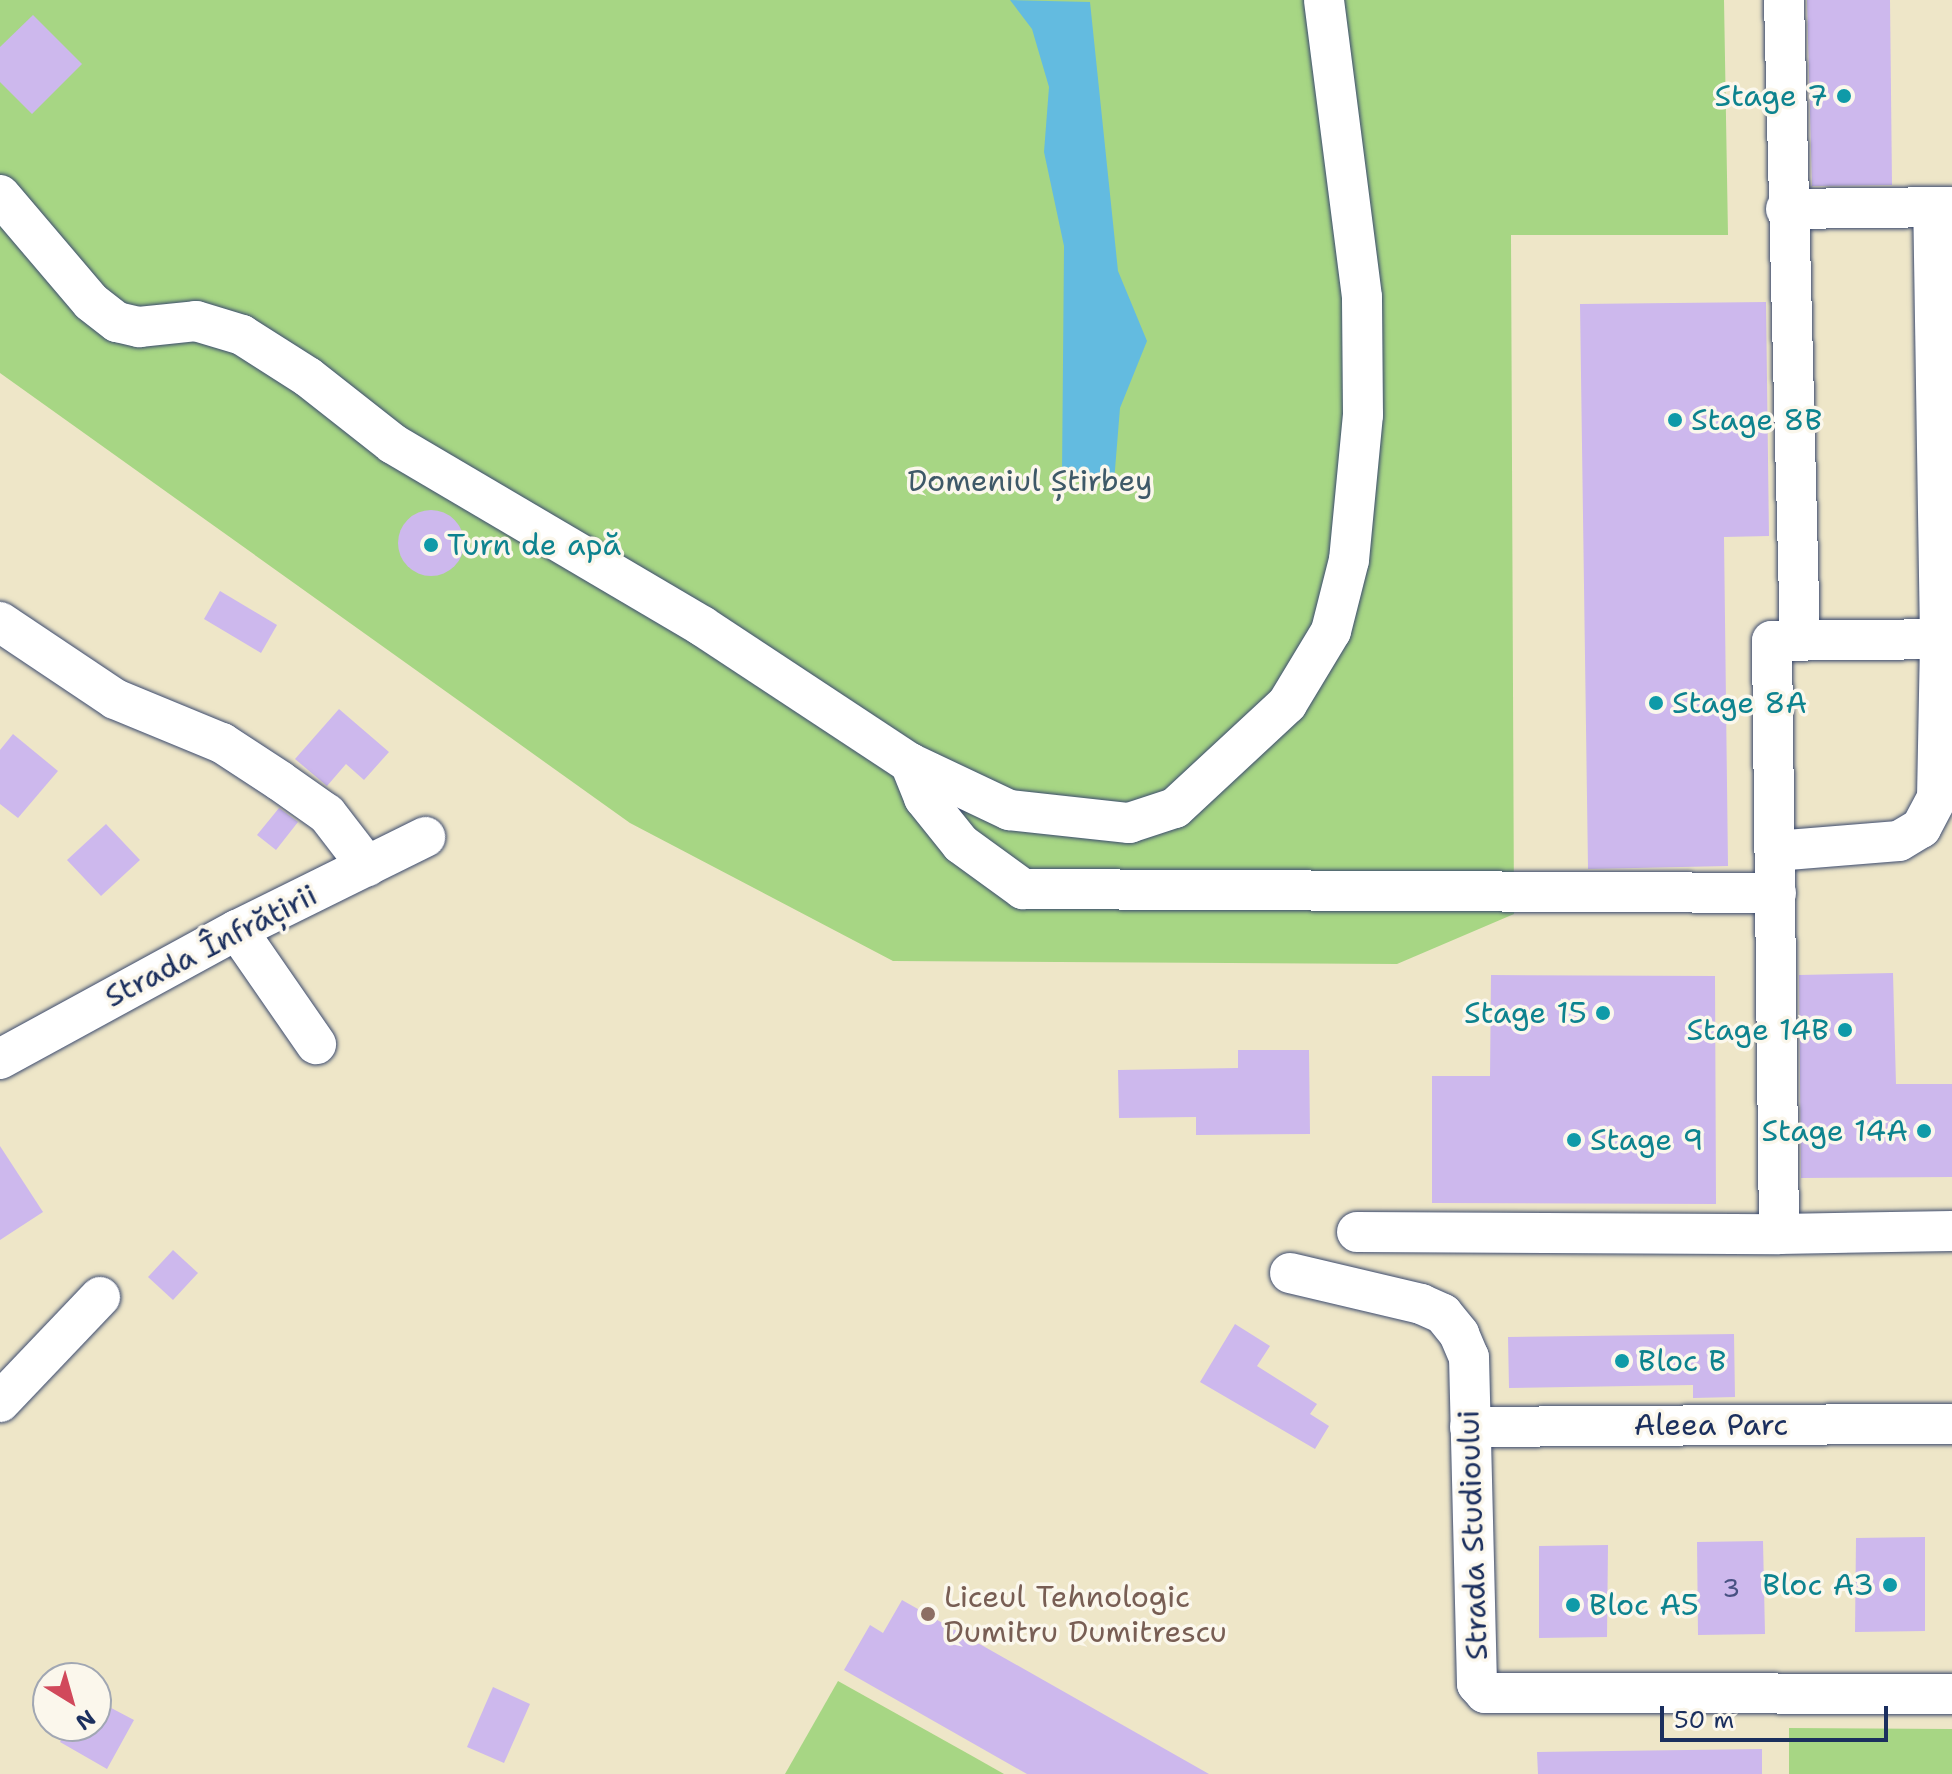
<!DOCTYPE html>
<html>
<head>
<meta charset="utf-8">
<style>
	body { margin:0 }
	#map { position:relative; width:1952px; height:1774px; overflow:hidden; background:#eee6c8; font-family:"Shantell Sans",sans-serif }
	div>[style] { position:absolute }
	.green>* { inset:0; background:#a7d684 }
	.water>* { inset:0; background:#63bbe0 }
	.building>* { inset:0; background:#cdb8ed }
	.round { border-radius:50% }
	.roads { filter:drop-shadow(0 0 2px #3b4a6e) drop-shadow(0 0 2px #3b4a6e) }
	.minor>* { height:40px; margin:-20px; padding:0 20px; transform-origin:20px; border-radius:20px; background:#fff }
	.dots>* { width:22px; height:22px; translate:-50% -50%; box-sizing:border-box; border:4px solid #fbf7ec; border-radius:50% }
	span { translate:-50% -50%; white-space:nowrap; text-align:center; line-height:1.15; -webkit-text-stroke:7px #fbf7ec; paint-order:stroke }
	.number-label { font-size:26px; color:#485182 }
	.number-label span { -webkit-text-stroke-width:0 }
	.culture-label { font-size:30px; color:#0d838f }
	.right { translate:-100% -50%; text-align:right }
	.left { translate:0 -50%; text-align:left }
	.park-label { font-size:30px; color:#3e5968 }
	.street-label { font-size:30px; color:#1b2f5e }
	.education-label { font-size:30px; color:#785e54 }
	.north { position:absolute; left:32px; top:1662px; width:80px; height:80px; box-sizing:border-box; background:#fbf7ec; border:2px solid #a1a7b3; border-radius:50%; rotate:143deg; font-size:22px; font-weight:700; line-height:32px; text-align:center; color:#1b2f5e }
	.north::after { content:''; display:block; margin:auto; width:28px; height:36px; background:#d1495b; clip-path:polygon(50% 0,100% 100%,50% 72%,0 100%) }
	.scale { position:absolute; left:1660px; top:1706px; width:228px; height:36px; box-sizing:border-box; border:4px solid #1b2f5e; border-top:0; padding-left:10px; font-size:24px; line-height:28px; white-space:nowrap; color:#1b2f5e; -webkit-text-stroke:6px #fbf7ec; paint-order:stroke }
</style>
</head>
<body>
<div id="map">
	<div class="green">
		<i style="clip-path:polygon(0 0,1724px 0,1728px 235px,1511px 235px,1514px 914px,1397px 964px,893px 961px,630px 823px,0 373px)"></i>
		<i style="clip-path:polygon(838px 1681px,974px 1757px,1004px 1774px,785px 1774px)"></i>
		<i style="clip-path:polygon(1789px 1728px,1952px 1729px,1952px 1774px,1789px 1774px)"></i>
	</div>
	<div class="water">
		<i style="clip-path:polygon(1010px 0,1090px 2px,1118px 271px,1147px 341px,1120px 408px,1114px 482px,1062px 475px,1064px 246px,1044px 152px,1049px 87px,1032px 29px)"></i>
	</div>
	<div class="building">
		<i style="clip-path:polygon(1807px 0,1890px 0,1892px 185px,1812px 186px)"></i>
		<i style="clip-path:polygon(33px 15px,82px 64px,32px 114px,0 82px,0 47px)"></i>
		<i style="clip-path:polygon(1766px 302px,1769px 536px,1724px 537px,1728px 866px,1588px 869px,1580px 304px)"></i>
		<i class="round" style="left:398px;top:510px;width:66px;height:66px"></i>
		<i style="clip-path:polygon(220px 591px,277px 625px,261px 653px,204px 619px)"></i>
		<i style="clip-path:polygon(339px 709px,389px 752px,364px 780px,346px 764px,327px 786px,295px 759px)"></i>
		<i style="clip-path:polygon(13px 734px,58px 771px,18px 818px,0 804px,0 750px)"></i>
		<i style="clip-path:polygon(279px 808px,298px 822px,276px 850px,257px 835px)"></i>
		<i style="clip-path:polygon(106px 824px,140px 860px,101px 896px,67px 860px)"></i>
		<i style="clip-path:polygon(1893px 973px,1896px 1084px,1952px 1084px,1952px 1177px,1801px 1178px,1799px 975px)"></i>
		<i style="clip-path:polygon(1491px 975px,1715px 976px,1716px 1204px,1432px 1203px,1432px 1076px,1490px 1076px)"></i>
		<i style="clip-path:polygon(1238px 1050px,1309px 1050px,1310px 1134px,1196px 1135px,1196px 1117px,1119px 1118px,1118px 1070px,1238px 1068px)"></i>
		<i style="clip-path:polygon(0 1146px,43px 1212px,0 1240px)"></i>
		<i style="clip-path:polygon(173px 1250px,198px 1273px,173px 1300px,148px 1277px)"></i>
		<i style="clip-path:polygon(1235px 1324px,1270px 1346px,1257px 1366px,1317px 1404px,1310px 1414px,1329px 1426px,1315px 1449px,1200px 1382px)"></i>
		<i style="clip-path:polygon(1734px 1334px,1735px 1397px,1693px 1398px,1693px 1385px,1509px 1388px,1508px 1337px)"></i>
		<i style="clip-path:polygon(1925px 1537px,1925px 1631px,1855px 1632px,1856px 1538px)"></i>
		<i style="clip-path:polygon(1763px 1541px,1765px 1634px,1698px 1635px,1697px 1542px)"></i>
		<i style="clip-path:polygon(1608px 1545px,1607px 1637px,1539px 1638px,1539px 1546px)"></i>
		<i style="clip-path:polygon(902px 1600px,1209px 1774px,1027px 1774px,844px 1670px,870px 1625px,883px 1633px)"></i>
		<i style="clip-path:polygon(493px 1687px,530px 1704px,504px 1763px,467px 1747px)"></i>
		<i style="clip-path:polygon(96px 1700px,134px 1720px,107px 1769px,60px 1742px,69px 1726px,96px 1726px)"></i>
		<i style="clip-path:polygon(1762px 1749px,1762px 1774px,1538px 1774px,1537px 1752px)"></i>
	</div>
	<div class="roads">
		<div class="minor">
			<i style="left:1784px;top:0;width:641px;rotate:88.57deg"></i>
			<i style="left:0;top:195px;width:140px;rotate:49.6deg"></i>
			<i style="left:91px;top:302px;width:33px;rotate:38deg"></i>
			<i style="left:117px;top:322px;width:23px;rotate:13deg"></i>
			<i style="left:139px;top:327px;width:57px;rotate:-6deg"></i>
			<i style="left:196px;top:321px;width:48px;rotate:16.9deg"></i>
			<i style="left:242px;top:335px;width:78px;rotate:32.5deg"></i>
			<i style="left:308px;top:377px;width:108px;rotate:38.2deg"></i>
			<i style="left:393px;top:444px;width:359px;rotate:30.5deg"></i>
			<i style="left:702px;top:626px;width:249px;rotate:33.4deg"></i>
			<i style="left:910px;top:763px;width:110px;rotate:25.4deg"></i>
			<i style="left:1009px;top:810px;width:121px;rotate:6.2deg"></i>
			<i style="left:1129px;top:823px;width:48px;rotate:-18.1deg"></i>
			<i style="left:1175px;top:808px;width:153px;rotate:-42.9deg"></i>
			<i style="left:1287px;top:704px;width:85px;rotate:-58.9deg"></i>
			<i style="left:1331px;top:631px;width:73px;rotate:-75.8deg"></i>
			<i style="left:1349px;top:560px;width:146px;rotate:-84.5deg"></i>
			<i style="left:1363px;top:415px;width:118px;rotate:-90.5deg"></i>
			<i style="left:1362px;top:297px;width:299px;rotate:-97.3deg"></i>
			<i style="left:1786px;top:209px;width:166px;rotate:-0.7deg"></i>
			<i style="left:0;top:622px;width:138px;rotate:33.8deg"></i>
			<i style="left:115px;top:699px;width:116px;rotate:22.4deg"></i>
			<i style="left:222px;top:743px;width:69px;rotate:33.2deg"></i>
			<i style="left:280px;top:781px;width:57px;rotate:35.1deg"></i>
			<i style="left:327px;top:814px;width:66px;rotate:52.4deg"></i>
			<i style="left:1952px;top:639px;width:180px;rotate:179.4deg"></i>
			<i style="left:1772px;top:641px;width:593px;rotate:89.32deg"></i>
			<i style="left:1779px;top:1234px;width:173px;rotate:-1deg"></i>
			<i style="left:910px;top:763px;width:38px;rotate:68deg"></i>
			<i style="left:924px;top:798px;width:59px;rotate:51.2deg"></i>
			<i style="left:961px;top:844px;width:77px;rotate:36deg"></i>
			<i style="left:1023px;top:889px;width:753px;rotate:0.3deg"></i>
			<i style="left:1775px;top:851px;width:124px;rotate:-4.6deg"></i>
			<i style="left:1899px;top:841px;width:26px;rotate:-31deg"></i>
			<i style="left:1921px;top:828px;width:34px;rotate:-62deg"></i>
			<i style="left:1937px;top:798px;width:159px;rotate:-88.9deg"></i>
			<i style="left:1940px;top:639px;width:432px;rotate:-90.9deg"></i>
			<i style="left:237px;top:930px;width:139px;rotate:55.3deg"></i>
			<i style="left:0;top:1059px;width:270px;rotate:-28.6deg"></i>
			<i style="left:237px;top:930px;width:210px;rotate:-26.3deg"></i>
			<i style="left:1357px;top:1232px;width:422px;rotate:0.3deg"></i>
			<i style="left:1290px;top:1273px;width:135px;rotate:13.3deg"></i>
			<i style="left:1421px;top:1304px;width:24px;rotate:24deg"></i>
			<i style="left:1443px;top:1314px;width:26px;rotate:51deg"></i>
			<i style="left:1459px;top:1334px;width:25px;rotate:67deg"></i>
			<i style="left:1469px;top:1357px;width:327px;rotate:88.6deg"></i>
			<i style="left:1477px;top:1684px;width:12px;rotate:48deg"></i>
			<i style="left:1485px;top:1693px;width:467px;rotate:0.1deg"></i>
			<i style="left:0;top:1402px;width:145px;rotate:-46.4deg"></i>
			<i style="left:1470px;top:1427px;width:482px;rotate:-0.4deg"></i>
		</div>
	</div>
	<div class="dots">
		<i style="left:1844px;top:96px;background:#0f9aa8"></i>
		<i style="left:1675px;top:420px;background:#0f9aa8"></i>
		<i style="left:431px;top:545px;background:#0f9aa8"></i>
		<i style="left:1656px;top:703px;background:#0f9aa8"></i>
		<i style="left:1603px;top:1013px;background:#0f9aa8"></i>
		<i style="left:1845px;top:1030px;background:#0f9aa8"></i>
		<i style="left:1924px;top:1131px;background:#0f9aa8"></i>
		<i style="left:1574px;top:1140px;background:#0f9aa8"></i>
		<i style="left:1622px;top:1361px;background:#0f9aa8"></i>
		<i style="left:1890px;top:1585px;background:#0f9aa8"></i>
		<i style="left:1573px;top:1605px;background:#0f9aa8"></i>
		<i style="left:928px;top:1614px;background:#8d6e63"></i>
	</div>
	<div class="number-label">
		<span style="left:1731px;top:1588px">3</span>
	</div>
	<div class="culture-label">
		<span class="right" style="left:1828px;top:96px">Stage 7</span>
		<span class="left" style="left:1691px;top:420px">Stage 8B</span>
		<span class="left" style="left:447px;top:545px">Turn de apă</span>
		<span class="left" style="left:1672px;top:703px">Stage 8A</span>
		<span class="right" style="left:1587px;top:1013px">Stage 15</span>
		<span class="right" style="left:1829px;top:1030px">Stage 14B</span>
		<span class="right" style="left:1908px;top:1131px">Stage 14A</span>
		<span class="left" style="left:1590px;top:1140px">Stage 9</span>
		<span class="left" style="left:1638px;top:1361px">Bloc B</span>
		<span class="right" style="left:1874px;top:1585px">Bloc A3</span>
		<span class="left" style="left:1589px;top:1605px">Bloc A5</span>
	</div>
	<div class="park-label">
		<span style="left:1030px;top:481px">Domeniul Știrbey</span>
	</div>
	<div class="street-label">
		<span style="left:211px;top:946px;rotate:-27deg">Strada Înfrățirii</span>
		<span style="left:1711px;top:1425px">Aleea Parc</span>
		<span style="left:1473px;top:1535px;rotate:-92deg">Strada Studioului</span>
	</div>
	<div class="education-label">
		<span class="left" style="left:944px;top:1614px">Liceul Tehnologic<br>Dumitru Dumitrescu</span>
	</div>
	<div class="north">N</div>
	<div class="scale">50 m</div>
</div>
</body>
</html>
